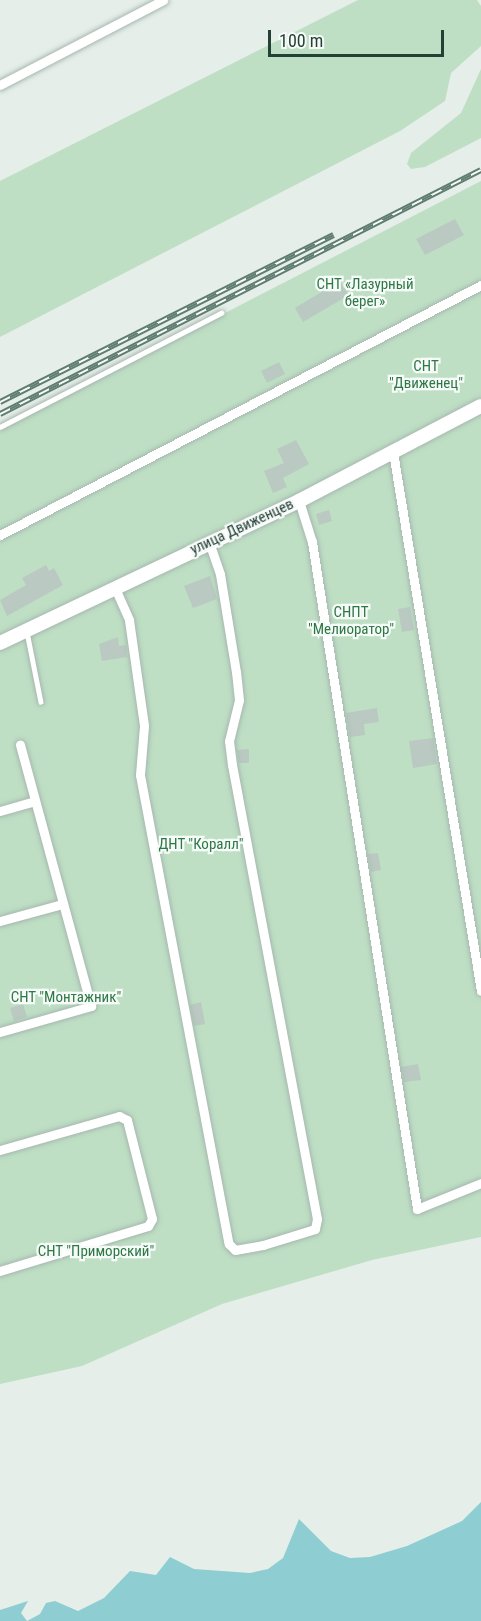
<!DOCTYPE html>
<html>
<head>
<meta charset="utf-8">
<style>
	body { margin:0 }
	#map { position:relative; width:481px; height:1621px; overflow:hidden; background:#e5eee9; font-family:"Roboto Condensed",sans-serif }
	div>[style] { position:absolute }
	.green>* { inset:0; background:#bedfc4 }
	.water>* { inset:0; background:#8eced3 }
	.building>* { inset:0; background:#bac9c2 }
	.roads { filter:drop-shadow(0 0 2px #a7b7b0) drop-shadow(0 0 2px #a7b7b0) }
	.lane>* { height:4.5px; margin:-2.25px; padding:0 2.25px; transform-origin:2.25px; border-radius:2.25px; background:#fff }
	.street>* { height:9px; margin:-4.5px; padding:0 4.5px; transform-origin:4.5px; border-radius:4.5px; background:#fff }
	.secondary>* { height:14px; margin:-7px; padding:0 7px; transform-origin:7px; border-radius:7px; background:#fff }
	.rail>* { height:6px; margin-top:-3px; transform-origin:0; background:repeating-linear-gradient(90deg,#f6faf8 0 11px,#5f7c71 0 22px); box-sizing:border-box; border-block:2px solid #5f7c71 }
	span { translate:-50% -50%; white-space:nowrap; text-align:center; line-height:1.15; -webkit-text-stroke:4.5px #f6faf8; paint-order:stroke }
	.park-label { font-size:15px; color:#2d7844 }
	.street-label { font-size:15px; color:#244136 }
	.scale { position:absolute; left:268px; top:30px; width:176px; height:27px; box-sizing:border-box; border:3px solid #244136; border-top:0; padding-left:8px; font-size:18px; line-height:21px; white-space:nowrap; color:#244136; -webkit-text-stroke:4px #f6faf8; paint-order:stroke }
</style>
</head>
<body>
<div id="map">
	<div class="green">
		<i style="clip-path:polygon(358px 0,477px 0,481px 6px,481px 46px,451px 73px,445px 101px,400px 131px,0 337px,0 181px)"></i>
		<i style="clip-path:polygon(481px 69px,481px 138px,425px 167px,411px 169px,407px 164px,411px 153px,461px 113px)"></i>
		<i style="clip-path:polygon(481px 181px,481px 1237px,372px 1260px,222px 1304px,82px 1366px,0 1384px,0 429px)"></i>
	</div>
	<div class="water">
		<i style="clip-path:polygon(481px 1502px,481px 1621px,0 1621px,0 1610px,28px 1601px,21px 1613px,27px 1621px,40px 1614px,46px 1603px,55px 1601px,78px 1611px,104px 1598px,130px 1571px,156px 1575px,170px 1557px,194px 1569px,250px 1573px,268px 1569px,283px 1558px,299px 1519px,331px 1551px,350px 1558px,370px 1557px,407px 1546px,462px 1521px)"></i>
	</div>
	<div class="building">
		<i style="clip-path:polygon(455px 219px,464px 235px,425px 255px,416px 239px)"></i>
		<i style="clip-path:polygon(340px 281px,349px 295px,303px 322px,295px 308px)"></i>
		<i style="clip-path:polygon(279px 362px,285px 374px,267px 383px,261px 371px)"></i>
		<i style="clip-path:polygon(296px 440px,309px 464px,283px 478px,287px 487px,273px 493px,264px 471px,284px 463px,277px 449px)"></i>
		<i style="clip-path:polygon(329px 510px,332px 521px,319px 525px,316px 514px)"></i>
		<i style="clip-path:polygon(46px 565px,49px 571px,54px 568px,63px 585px,7px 616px,0 600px,26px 585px,22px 578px)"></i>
		<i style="clip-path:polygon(210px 576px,217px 599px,193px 608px,184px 586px)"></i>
		<i style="clip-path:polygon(410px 607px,414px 630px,402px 632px,398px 609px)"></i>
		<i style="clip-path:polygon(118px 637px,119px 646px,126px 645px,127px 657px,102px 661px,99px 644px)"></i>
		<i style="clip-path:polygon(377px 708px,379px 722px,364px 724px,365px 735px,350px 737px,346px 713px)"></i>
		<i style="clip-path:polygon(433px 738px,437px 764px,413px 768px,409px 741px)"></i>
		<i style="clip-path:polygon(249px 749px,249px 763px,239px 763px,237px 750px)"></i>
		<i style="clip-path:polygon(378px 853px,381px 870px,371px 872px,368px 854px)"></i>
		<i style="clip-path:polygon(201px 1002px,205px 1024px,194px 1026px,190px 1005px)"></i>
		<i style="clip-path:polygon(23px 1004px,27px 1017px,14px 1021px,10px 1008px)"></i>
		<i style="clip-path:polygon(418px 1064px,421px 1080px,404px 1082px,401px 1067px)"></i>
	</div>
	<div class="roads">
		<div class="lane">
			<i style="left:0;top:427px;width:249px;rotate:-27.3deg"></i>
			<i style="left:27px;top:632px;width:71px;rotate:78.7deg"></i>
		</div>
		<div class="street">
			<i style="left:0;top:85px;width:184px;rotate:-27.5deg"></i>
			<i style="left:393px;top:452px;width:546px;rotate:80.73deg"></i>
			<i style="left:299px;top:501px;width:43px;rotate:72.4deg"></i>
			<i style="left:312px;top:542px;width:675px;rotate:81.05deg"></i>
			<i style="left:417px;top:1209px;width:69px;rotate:-22.1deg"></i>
			<i style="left:0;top:535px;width:542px;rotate:-27.46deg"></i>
			<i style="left:115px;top:588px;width:35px;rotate:66deg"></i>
			<i style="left:129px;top:620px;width:107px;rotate:81.9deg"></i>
			<i style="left:144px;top:726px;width:49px;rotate:94.7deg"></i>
			<i style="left:140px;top:775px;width:477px;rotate:79.3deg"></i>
			<i style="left:229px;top:1244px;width:8px;rotate:45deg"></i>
			<i style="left:235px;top:1250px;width:28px;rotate:-10deg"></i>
			<i style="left:263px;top:1245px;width:54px;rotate:-17.1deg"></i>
			<i style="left:315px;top:1229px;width:10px;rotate:-79deg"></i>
			<i style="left:317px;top:1219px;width:462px;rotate:-100.6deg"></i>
			<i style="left:232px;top:765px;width:24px;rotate:-97deg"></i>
			<i style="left:229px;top:741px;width:42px;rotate:-76.3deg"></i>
			<i style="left:239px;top:700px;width:28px;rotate:-96deg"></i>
			<i style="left:236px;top:672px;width:99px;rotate:-99.3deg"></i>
			<i style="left:220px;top:574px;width:34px;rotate:-109deg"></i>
			<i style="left:0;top:811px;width:36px;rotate:-16deg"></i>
			<i style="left:0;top:921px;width:64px;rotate:-15.3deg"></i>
			<i style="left:0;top:1032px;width:95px;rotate:-15.9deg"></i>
			<i style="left:91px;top:1006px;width:271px;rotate:-105.2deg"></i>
			<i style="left:0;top:1150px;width:124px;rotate:-15.9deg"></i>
			<i style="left:119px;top:1116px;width:9px;rotate:27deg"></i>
			<i style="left:127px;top:1120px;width:102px;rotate:75.8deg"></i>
			<i style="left:152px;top:1219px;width:8px;rotate:120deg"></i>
			<i style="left:148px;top:1226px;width:155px;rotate:163.1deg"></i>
		</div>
		<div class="secondary">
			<i style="left:0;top:643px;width:331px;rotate:-25.4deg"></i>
			<i style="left:299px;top:501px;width:205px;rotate:-27.6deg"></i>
		</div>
	</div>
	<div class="rail">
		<i style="left:0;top:402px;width:373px;rotate:-26.6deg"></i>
		<i style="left:0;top:414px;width:539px;rotate:-26.9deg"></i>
	</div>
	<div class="park-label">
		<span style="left:365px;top:293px">СНТ «Лазурный<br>берег»</span>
		<span style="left:426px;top:375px">СНТ<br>"Движенец"</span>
		<span style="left:351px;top:621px">СНПТ<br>"Мелиоратор"</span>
		<span style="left:201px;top:845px">ДНТ "Коралл"</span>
		<span style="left:66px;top:998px">СНТ "Монтажник"</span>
		<span style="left:96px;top:1252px">СНТ "Приморский"</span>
	</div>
	<div class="street-label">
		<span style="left:242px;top:527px;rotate:-25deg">улица Движенцев</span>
	</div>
	<div class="scale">100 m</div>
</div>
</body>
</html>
